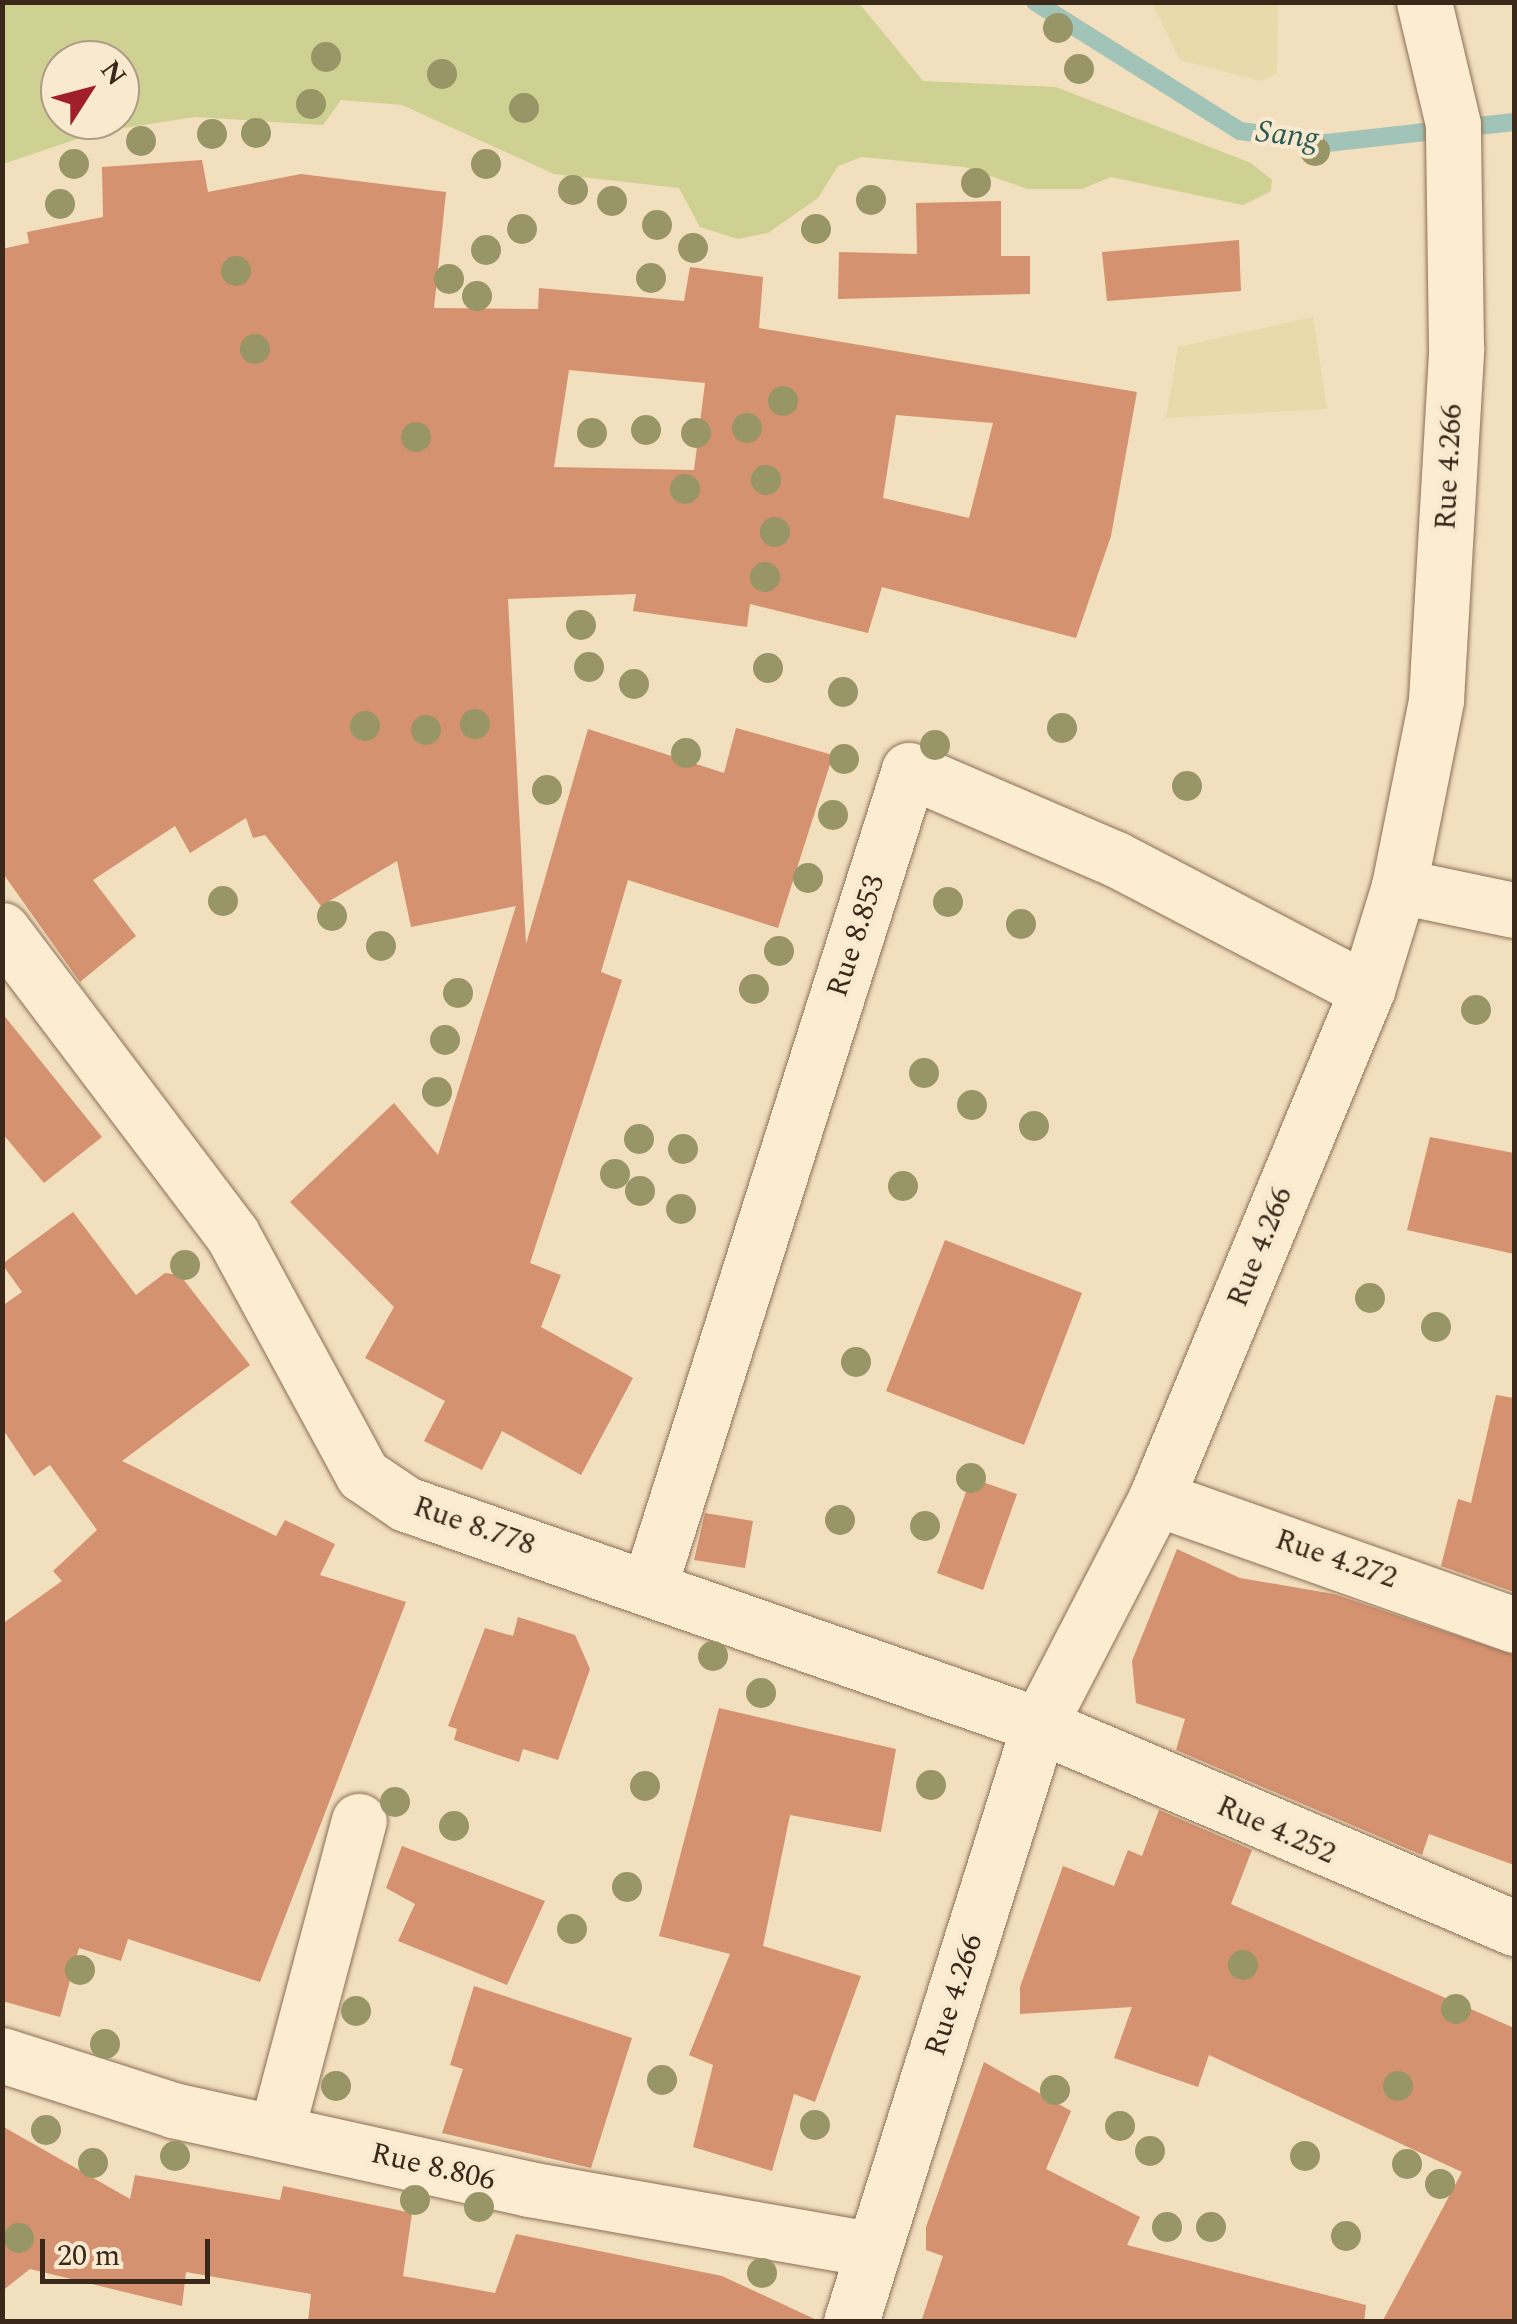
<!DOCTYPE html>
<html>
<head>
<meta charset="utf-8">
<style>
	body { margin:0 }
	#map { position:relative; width:1517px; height:2324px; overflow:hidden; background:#f2dfbe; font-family:Spectral,serif }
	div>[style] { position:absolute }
	.farmland>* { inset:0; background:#e9daab }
	.green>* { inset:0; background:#ced191 }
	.stream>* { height:18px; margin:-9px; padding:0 9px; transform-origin:9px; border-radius:9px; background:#a2c3b7 }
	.building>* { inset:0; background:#d49270 }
	.roads { filter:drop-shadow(0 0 2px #8c6e55) drop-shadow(0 0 2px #8c6e55) }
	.minor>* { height:55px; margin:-27.5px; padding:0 27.5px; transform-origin:27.5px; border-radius:27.5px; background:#fcecd2 }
	.tertiary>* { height:55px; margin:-27.5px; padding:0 27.5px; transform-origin:27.5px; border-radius:27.5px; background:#fcecd2 }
	.trees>* { width:30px; height:30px; margin:-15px; border-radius:50%; background:#989567 }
	span { translate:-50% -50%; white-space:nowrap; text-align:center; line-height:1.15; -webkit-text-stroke:8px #f9e9ce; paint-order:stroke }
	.street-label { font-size:30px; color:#3a281b }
	.water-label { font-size:32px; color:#295c55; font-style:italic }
	.frame { position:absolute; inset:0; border:5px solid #3a281b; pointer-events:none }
	.north { position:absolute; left:40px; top:40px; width:100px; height:100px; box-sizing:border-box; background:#f9e9ce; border:2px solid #ad9c86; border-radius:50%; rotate:54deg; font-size:28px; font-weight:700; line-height:40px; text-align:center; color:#3a281b }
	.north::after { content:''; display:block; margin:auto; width:35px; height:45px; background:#a11f29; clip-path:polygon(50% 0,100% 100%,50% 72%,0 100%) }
	.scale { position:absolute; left:40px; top:2239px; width:170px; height:45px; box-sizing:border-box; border:5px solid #3a281b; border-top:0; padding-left:12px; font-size:30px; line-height:35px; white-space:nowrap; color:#3a281b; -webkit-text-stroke:8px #f9e9ce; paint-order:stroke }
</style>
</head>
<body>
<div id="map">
	<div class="farmland">
		<i style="clip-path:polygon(1152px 3px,1278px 3px,1277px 73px,1261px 81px,1180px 60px)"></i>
		<i style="clip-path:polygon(1313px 317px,1327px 409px,1166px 418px,1178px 347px)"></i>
	</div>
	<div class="green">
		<i style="clip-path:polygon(evenodd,859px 3px,923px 81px,1056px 87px,1251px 163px,1272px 180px,1271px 191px,1243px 205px,1111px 177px,1082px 189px,1028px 189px,964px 167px,862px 157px,838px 166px,818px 198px,768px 233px,738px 239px,700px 227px,679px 188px,554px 174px,402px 105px,341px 100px,323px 125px,195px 117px,98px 132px,3px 164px,3px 3px,859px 3px,60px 60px,120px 60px,120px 120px,60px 120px,60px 60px)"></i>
	</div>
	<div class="stream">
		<i style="left:1035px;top:2px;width:242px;rotate:32.2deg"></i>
		<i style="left:1240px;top:131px;width:88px;rotate:7.9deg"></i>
		<i style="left:1327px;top:143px;width:188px;rotate:-6.4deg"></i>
	</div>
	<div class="building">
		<i style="clip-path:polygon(evenodd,202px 160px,208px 192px,301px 174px,446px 192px,434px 308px,538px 309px,539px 288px,684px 301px,690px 267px,763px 277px,759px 328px,1137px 392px,1111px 536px,1076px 638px,882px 587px,868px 633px,750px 604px,747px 627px,633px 611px,636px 594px,508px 599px,526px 944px,588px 729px,724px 773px,736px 728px,833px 755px,778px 928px,628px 880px,601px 972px,622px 980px,530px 1263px,561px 1275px,541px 1327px,633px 1378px,581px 1475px,502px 1431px,482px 1470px,424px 1441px,445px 1401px,365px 1358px,394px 1307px,290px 1202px,394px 1103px,438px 1155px,516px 906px,411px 927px,397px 861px,321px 906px,265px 835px,253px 838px,246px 818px,190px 853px,175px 826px,93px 880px,136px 936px,80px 982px,2px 872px,2px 249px,29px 243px,27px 232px,103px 217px,102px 167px,202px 160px,569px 370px,705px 383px,694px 470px,554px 467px,569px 370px,202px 160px,896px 415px,993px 423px,969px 518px,883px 498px,896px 415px)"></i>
		<i style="clip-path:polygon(1001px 201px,1001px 256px,1030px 256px,1030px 294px,838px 299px,839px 252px,917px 254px,916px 203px)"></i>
		<i style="clip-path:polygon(1239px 240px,1241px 291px,1107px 301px,1102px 252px)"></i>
		<i style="clip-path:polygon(2px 1013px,102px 1137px,44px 1183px,2px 1133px)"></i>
		<i style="clip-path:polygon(1430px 1137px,1514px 1153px,1514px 1254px,1407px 1230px)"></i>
		<i style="clip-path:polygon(73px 1212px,136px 1295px,165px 1273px,180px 1275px,250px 1365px,122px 1461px,276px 1536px,285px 1520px,335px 1544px,320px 1575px,406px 1602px,260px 1982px,128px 1939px,121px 1961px,79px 1948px,60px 2017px,2px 2001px,2px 1624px,62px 1581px,53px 1571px,97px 1530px,50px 1465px,34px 1476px,2px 1428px,2px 1306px,22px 1292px,2px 1264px)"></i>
		<i style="clip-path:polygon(945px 1240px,1082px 1293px,1024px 1445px,886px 1391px)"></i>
		<i style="clip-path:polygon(1496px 1395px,1514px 1398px,1514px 1592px,1441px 1566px,1458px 1499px,1471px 1503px)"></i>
		<i style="clip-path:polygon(971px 1478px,1017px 1494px,983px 1590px,937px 1573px)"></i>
		<i style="clip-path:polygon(705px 1513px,753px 1521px,745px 1568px,694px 1560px)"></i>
		<i style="clip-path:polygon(1177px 1549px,1240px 1578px,1334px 1594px,1514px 1655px,1514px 1865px,1429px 1834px,1422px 1855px,1176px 1750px,1185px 1719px,1136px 1703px,1132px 1661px)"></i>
		<i style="clip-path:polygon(518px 1617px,575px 1635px,590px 1669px,558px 1760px,523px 1749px,519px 1762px,454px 1740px,457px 1729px,448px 1726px,485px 1628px,513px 1636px)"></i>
		<i style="clip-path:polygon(719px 1708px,896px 1749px,881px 1832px,790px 1815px,763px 1946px,861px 1976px,815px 2102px,794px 2094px,772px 2171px,693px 2147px,713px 2065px,689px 2055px,730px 1954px,659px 1936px)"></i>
		<i style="clip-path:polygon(1159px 1810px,1252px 1850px,1231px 1904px,1514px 2028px,1514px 2322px,1382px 2322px,1462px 2172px,1209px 2055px,1198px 2087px,1114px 2058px,1132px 2007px,1020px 2014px,1020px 1987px,1063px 1866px,1114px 1886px,1128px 1850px,1142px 1856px)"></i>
		<i style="clip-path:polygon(402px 1846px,545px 1901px,507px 1985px,398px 1941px,415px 1904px,386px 1888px)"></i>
		<i style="clip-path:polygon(474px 1986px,632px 2038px,591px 2168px,442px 2133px,463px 2069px,450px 2065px)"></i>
		<i style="clip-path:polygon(984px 2062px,1071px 2111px,1046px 2169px,1140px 2217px,1127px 2245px,1366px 2305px,1364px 2322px,921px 2322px,943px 2256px,926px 2250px,926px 2227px)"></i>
		<i style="clip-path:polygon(2px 2126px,130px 2199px,135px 2175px,280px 2200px,283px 2186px,412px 2213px,403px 2276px,495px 2293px,516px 2234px,722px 2276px,821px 2322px,308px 2322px,311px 2294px,186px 2272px,182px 2306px,30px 2269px,2px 2291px)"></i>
	</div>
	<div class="roads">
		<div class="minor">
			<i style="left:1399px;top:886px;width:117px;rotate:11.8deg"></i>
			<i style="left:2px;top:930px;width:381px;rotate:52.9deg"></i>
			<i style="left:232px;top:1234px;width:274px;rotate:61.5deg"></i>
			<i style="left:363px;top:1475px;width:52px;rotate:34deg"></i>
			<i style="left:406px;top:1504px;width:670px;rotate:19.25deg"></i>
			<i style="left:1039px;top:1725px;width:517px;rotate:23.14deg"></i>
			<i style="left:1156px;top:1498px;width:380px;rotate:19.5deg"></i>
			<i style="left:649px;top:1587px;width:857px;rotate:-72.35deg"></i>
			<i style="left:909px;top:770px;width:225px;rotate:23.3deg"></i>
			<i style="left:1116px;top:859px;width:283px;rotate:27.6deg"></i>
			<i style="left:2px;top:2055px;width:180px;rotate:17.8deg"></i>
			<i style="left:173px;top:2110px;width:365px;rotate:12.5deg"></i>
			<i style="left:529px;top:2189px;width:345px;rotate:10deg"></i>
			<i style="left:276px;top:2132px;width:322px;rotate:-75.1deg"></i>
		</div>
		<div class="tertiary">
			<i style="left:851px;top:2322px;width:626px;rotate:-72.52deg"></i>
			<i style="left:1039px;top:1725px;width:255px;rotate:-62.7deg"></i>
			<i style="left:1156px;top:1498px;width:550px;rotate:-67.44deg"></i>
			<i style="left:1367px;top:990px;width:109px;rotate:-72.9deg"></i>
			<i style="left:1399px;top:886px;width:190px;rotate:-78.7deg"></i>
			<i style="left:1436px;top:700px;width:353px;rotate:-86.7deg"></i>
			<i style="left:1456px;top:348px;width:224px;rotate:-90.8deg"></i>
			<i style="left:1453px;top:124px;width:125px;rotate:-103.4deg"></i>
		</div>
	</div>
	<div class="trees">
		<i style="left:1058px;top:28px"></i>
		<i style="left:326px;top:57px"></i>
		<i style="left:1079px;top:69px"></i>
		<i style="left:442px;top:74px"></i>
		<i style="left:311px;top:104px"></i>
		<i style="left:524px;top:108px"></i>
		<i style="left:256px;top:133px"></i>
		<i style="left:212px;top:134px"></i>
		<i style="left:141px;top:141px"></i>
		<i style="left:1315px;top:151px"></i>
		<i style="left:74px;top:164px"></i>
		<i style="left:486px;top:164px"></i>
		<i style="left:976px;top:183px"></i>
		<i style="left:573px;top:190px"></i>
		<i style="left:871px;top:200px"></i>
		<i style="left:612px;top:201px"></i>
		<i style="left:60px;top:204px"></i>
		<i style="left:657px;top:225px"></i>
		<i style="left:522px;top:229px"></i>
		<i style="left:816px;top:229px"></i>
		<i style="left:693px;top:248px"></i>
		<i style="left:486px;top:250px"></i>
		<i style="left:236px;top:271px"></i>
		<i style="left:651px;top:278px"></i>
		<i style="left:449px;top:279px"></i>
		<i style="left:477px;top:296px"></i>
		<i style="left:255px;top:349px"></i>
		<i style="left:783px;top:401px"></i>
		<i style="left:747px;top:428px"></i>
		<i style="left:646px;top:430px"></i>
		<i style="left:592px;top:433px"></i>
		<i style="left:696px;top:433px"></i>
		<i style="left:416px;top:437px"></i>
		<i style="left:766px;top:480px"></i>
		<i style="left:685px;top:489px"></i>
		<i style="left:775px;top:532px"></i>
		<i style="left:765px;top:577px"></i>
		<i style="left:581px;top:625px"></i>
		<i style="left:589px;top:667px"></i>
		<i style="left:768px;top:668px"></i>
		<i style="left:634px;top:684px"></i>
		<i style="left:843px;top:692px"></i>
		<i style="left:475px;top:724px"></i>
		<i style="left:365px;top:726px"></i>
		<i style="left:1062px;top:728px"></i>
		<i style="left:426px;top:730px"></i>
		<i style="left:935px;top:745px"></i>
		<i style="left:686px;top:753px"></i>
		<i style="left:844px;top:759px"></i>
		<i style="left:1187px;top:786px"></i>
		<i style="left:547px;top:790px"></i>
		<i style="left:833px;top:815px"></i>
		<i style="left:808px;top:878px"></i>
		<i style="left:223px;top:901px"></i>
		<i style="left:948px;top:902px"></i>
		<i style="left:332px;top:916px"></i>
		<i style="left:1021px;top:924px"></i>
		<i style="left:381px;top:946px"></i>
		<i style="left:779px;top:951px"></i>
		<i style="left:754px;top:989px"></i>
		<i style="left:458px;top:993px"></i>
		<i style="left:1476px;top:1010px"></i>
		<i style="left:445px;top:1040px"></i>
		<i style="left:924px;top:1073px"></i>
		<i style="left:437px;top:1092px"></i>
		<i style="left:972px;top:1105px"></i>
		<i style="left:1034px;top:1126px"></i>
		<i style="left:639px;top:1139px"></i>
		<i style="left:683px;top:1149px"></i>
		<i style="left:615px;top:1174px"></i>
		<i style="left:903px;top:1186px"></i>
		<i style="left:640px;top:1191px"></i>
		<i style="left:681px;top:1209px"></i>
		<i style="left:185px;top:1265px"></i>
		<i style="left:1370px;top:1298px"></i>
		<i style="left:1436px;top:1327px"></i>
		<i style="left:856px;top:1362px"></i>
		<i style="left:971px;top:1478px"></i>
		<i style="left:840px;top:1520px"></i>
		<i style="left:925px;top:1526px"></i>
		<i style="left:713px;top:1656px"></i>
		<i style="left:761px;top:1693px"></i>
		<i style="left:931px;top:1785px"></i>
		<i style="left:645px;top:1786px"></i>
		<i style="left:395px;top:1802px"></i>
		<i style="left:454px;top:1826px"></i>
		<i style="left:627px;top:1887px"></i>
		<i style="left:572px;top:1929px"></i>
		<i style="left:1243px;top:1965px"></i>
		<i style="left:80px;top:1970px"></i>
		<i style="left:1456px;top:2009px"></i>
		<i style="left:356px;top:2011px"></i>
		<i style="left:105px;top:2044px"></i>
		<i style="left:662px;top:2080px"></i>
		<i style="left:336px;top:2086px"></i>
		<i style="left:1398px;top:2086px"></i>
		<i style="left:1055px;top:2090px"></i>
		<i style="left:815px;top:2125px"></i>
		<i style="left:1120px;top:2126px"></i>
		<i style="left:46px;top:2130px"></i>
		<i style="left:1150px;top:2151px"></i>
		<i style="left:175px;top:2156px"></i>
		<i style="left:1305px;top:2156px"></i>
		<i style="left:93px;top:2163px"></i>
		<i style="left:1407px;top:2164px"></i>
		<i style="left:1440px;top:2184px"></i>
		<i style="left:415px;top:2200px"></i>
		<i style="left:479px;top:2207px"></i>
		<i style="left:1167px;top:2227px"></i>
		<i style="left:1211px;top:2227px"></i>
		<i style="left:1346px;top:2236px"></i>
		<i style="left:19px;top:2238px"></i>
		<i style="left:762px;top:2273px"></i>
	</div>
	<div class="street-label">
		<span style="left:1449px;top:467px;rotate:-87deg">Rue 4.266</span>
		<span style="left:856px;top:936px;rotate:-72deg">Rue 8.853</span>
		<span style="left:1260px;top:1247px;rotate:-68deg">Rue 4.266</span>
		<span style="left:474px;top:1526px;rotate:19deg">Rue 8.778</span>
		<span style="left:1336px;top:1559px;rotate:19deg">Rue 4.272</span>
		<span style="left:1276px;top:1830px;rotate:24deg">Rue 4.252</span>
		<span style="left:954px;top:1995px;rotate:-72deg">Rue 4.266</span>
		<span style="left:433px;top:2167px;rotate:13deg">Rue 8.806</span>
	</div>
	<div class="water-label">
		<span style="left:1287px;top:136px;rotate:7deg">Sang</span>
	</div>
	<div class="frame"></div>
	<div class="north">N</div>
	<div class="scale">20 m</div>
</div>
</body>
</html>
